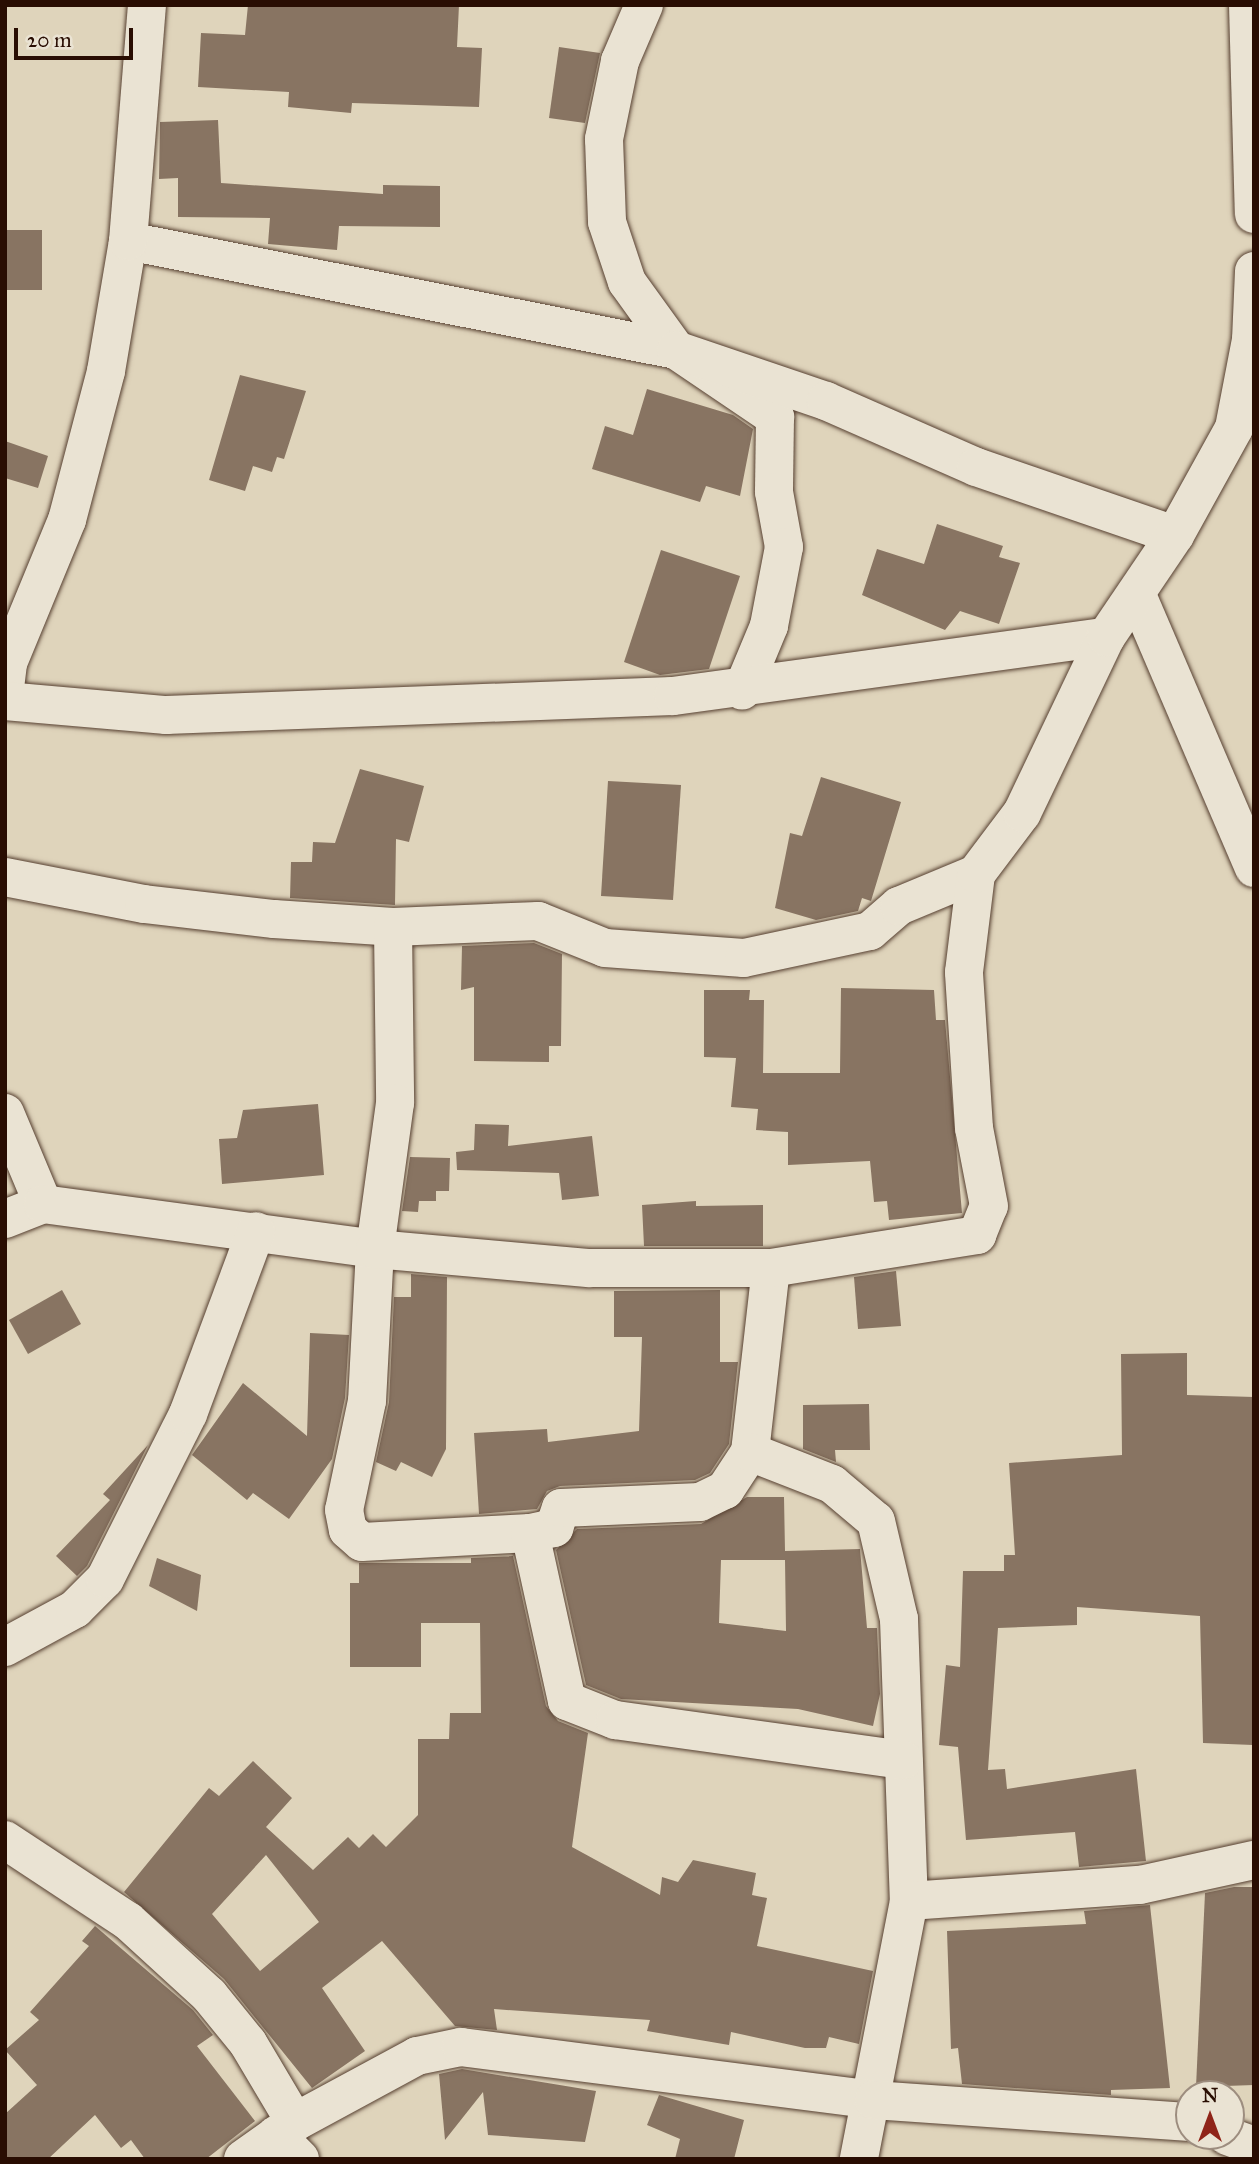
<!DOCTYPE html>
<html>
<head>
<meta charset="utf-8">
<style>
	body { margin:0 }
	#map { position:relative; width:1259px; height:2164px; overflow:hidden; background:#dfd4bb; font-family:"IM FELL Great Primer",serif }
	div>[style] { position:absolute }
	.building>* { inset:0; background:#887462 }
	.roads { filter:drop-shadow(0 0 2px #563f30) drop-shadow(0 0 2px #563f30) }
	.street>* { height:38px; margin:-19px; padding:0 19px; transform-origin:19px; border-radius:19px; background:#eae3d3 }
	span { translate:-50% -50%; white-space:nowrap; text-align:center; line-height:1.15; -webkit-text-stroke:6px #eae3d3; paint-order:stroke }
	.frame { position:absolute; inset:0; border:7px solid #290d02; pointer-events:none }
	.north { position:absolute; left:1175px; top:2080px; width:70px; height:70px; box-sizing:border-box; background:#eae3d3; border:2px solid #9d8d7f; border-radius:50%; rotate:0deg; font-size:19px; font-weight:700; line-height:28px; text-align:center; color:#290d02 }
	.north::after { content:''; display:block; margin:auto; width:24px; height:32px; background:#8f2418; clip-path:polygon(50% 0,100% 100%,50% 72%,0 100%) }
	.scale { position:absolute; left:14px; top:28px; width:119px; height:32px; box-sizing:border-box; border:4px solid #290d02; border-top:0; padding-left:9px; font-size:21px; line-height:24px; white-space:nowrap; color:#290d02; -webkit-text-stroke:5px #eae3d3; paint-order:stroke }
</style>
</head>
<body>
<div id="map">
	<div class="building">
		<i style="clip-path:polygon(248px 5px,459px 5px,457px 47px,482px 48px,479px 107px,352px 103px,351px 113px,288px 107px,289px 92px,198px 87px,201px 33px,245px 35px)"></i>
		<i style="clip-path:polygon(559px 47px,600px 53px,585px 123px,549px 118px)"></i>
		<i style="clip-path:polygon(218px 120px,221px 183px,383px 194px,383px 185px,440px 186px,440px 227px,339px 226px,337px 250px,268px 244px,270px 218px,178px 217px,178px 178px,159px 179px,160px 122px)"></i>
		<i style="clip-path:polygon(5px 230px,42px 230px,42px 290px,5px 290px)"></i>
		<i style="clip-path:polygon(240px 375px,306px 391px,284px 459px,277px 457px,272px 472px,253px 466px,245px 491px,209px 480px)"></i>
		<i style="clip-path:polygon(647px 389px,733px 415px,753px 429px,740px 496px,706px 486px,700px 502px,592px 469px,605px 426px,633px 435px)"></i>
		<i style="clip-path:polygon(5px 441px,48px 456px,38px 488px,5px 478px)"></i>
		<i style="clip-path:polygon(937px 524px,1003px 546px,999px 557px,1020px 563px,999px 624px,960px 611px,945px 630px,862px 595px,877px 549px,924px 564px)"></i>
		<i style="clip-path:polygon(661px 550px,740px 576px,709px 669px,660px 675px,624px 662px)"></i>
		<i style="clip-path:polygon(360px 769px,424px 786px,409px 842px,396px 839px,395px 905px,290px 898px,291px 862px,312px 862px,313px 842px,335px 843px)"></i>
		<i style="clip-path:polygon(821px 777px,901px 802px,871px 901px,862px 898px,858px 911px,816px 920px,775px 908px,790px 833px,802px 836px)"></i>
		<i style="clip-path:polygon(608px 781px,681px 785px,673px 900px,601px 896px)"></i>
		<i style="clip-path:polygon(534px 943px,562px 954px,561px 1046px,549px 1046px,549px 1062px,474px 1061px,474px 987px,461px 990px,462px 946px)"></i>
		<i style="clip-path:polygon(841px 988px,934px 990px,936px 1020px,945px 1020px,962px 1213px,889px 1220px,887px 1201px,874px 1202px,870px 1161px,788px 1165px,788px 1132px,756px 1130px,758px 1109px,731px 1107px,736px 1058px,704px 1057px,704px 990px,750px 990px,749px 1000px,764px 1000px,763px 1073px,840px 1073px)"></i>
		<i style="clip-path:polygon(318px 1104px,324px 1175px,222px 1184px,219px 1139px,237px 1138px,243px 1110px)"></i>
		<i style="clip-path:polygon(475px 1124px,509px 1125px,508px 1146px,592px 1136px,599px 1196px,562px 1200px,559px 1173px,457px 1170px,456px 1152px,474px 1150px)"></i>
		<i style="clip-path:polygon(410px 1157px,450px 1158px,449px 1191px,436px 1191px,436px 1201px,419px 1201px,418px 1212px,402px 1211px)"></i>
		<i style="clip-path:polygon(696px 1201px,696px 1206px,763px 1205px,763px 1246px,644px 1246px,642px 1205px)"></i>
		<i style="clip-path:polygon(896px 1271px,901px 1326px,858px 1329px,854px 1277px)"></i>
		<i style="clip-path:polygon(411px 1274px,447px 1277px,446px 1449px,432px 1477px,401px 1462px,396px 1471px,376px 1462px,389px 1402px,394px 1297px,411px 1297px)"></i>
		<i style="clip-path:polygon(62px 1290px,81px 1324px,28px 1354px,9px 1320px)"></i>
		<i style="clip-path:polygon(720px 1290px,720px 1362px,738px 1362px,729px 1444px,710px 1473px,695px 1480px,560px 1486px,547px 1491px,537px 1509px,479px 1514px,474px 1433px,547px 1429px,548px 1442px,639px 1431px,642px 1337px,614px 1337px,614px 1291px)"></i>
		<i style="clip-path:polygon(310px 1333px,349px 1335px,345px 1398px,332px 1459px,289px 1519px,253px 1493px,247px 1500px,192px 1455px,243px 1383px,307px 1436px)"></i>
		<i style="clip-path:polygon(1187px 1353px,1187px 1395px,1254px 1397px,1253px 1745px,1203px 1743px,1200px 1616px,1077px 1607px,1077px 1625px,998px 1628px,988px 1770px,1005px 1769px,1007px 1789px,1136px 1769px,1146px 1861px,1079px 1867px,1075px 1832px,966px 1840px,958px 1747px,939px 1745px,946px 1665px,960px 1667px,963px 1571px,1004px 1571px,1004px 1555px,1015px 1555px,1009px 1463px,1122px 1455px,1121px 1354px)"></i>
		<i style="clip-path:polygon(869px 1404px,870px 1450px,835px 1450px,836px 1462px,803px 1449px,803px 1405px)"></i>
		<i style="clip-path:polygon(148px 1445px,87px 1566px,77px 1576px,56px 1556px,110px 1500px,103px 1494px)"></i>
		<i style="clip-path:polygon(evenodd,747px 1497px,784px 1497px,785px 1551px,860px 1549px,867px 1628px,877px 1628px,880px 1694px,873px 1726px,798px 1709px,621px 1699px,586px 1685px,556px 1550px,577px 1529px,701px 1524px,747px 1497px,721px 1560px,785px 1560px,786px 1631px,719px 1623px,721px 1560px)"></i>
		<i style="clip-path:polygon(evenodd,513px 1556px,546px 1706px,558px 1721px,588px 1733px,572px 1847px,660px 1895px,662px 1877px,678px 1882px,693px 1860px,756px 1873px,752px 1895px,767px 1898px,757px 1946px,873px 1971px,859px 2044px,829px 2037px,826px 2048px,805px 2048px,731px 2032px,729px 2045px,647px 2031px,650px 2020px,494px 2009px,497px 2030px,455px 2026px,382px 1941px,322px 1988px,365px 2051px,312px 2088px,224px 1979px,124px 1892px,209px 1788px,219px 1796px,253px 1761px,292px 1798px,266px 1827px,313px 1870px,348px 1837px,359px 1848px,373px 1834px,386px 1847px,418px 1815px,418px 1739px,449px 1739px,450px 1713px,481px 1713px,480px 1623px,421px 1623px,421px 1667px,350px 1667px,350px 1583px,359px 1583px,359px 1563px,471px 1563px,471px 1558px,513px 1556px,266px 1855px,319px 1922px,260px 1971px,212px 1914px,266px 1855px)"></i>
		<i style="clip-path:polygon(157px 1558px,201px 1575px,197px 1611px,149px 1586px)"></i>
		<i style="clip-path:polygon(1234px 1887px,1254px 1887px,1254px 2085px,1196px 2087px,1205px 1893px)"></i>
		<i style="clip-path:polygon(1150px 1905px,1170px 2088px,1111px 2090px,1111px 2095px,962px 2084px,958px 2048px,951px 2049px,947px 1931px,1086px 1924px,1084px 1911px)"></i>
		<i style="clip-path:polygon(95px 1926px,193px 2010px,213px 2035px,197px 2046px,255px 2121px,206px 2159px,145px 2159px,131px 2140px,121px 2148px,95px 2115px,48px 2159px,5px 2159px,5px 2114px,37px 2085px,5px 2050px,39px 2020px,30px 2012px,89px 1946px,82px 1941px)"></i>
		<i style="clip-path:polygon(462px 2069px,596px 2091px,585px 2142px,488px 2135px,483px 2092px,445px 2140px,439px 2074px)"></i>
		<i style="clip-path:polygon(659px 2095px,744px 2120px,734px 2159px,675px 2159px,680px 2139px,647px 2125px)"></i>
	</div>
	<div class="roads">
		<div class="street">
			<i style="left:644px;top:5px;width:61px;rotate:113.2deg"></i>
			<i style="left:620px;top:61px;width:80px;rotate:101.6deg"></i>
			<i style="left:604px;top:139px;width:83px;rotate:87.9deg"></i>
			<i style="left:607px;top:222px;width:63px;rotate:71.6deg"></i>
			<i style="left:627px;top:282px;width:84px;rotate:54.2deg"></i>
			<i style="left:676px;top:350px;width:120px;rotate:34.1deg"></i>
			<i style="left:775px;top:417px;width:75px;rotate:90.8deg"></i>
			<i style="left:774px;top:492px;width:56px;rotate:79.7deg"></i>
			<i style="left:784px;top:547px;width:80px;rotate:100.8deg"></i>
			<i style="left:769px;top:626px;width:70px;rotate:112.6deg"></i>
			<i style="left:1248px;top:5px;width:209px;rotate:88.4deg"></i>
			<i style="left:128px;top:241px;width:559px;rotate:11.25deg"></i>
			<i style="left:676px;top:350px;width:158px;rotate:18.8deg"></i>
			<i style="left:826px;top:401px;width:164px;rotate:23.7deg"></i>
			<i style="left:976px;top:467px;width:210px;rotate:18.9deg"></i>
			<i style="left:1137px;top:595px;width:297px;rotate:66.8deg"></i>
			<i style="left:5px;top:688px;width:25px;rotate:-83deg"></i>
			<i style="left:8px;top:663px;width:155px;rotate:-67.6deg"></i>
			<i style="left:67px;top:520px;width:154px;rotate:-75.3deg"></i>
			<i style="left:106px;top:371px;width:132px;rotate:-80.4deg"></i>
			<i style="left:128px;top:241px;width:237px;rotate:-85.4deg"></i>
			<i style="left:5px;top:701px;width:162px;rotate:5deg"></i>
			<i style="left:166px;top:715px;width:507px;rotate:-2.15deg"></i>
			<i style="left:673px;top:696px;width:437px;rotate:-7.8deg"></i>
			<i style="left:5px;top:877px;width:142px;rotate:11deg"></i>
			<i style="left:144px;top:904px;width:131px;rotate:6.6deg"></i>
			<i style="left:274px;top:919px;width:119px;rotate:3.8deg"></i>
			<i style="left:393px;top:927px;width:145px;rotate:-2.4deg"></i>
			<i style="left:538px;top:921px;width:72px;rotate:21.9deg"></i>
			<i style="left:605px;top:948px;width:139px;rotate:4.1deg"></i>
			<i style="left:744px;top:958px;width:129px;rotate:-12.1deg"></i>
			<i style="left:870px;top:931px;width:38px;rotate:-41deg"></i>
			<i style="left:899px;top:906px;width:83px;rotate:-22.6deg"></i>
			<i style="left:393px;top:927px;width:176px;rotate:89.3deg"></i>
			<i style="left:395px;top:1103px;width:147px;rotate:97.8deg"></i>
			<i style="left:375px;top:1249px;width:152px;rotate:93deg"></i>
			<i style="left:367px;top:1401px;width:111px;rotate:101.9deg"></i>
			<i style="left:344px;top:1510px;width:20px;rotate:79deg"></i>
			<i style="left:348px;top:1530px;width:18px;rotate:41deg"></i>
			<i style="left:362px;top:1542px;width:168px;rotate:-3.1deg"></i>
			<i style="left:530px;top:1533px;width:25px;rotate:-12deg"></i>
			<i style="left:554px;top:1528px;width:21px;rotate:-71deg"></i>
			<i style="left:561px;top:1508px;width:139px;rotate:-2.5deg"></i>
			<i style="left:700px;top:1502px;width:28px;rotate:-26deg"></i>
			<i style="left:725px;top:1490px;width:45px;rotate:-56.7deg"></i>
			<i style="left:750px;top:1452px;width:185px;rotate:-83.5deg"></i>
			<i style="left:5px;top:1113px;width:99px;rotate:67.3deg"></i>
			<i style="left:5px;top:1219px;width:41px;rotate:-21.5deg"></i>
			<i style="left:43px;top:1204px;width:335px;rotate:7.7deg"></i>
			<i style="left:375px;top:1249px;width:216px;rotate:5.1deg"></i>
			<i style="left:590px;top:1268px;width:181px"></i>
			<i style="left:771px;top:1268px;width:209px;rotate:-9.1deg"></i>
			<i style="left:977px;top:1235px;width:31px;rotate:-68deg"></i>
			<i style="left:989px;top:1206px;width:79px;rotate:-100.9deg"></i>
			<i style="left:974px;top:1128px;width:156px;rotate:-93.7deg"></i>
			<i style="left:964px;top:972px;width:99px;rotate:-83deg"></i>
			<i style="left:976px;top:874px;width:76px;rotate:-53deg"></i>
			<i style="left:1022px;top:813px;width:195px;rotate:-64.5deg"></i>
			<i style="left:1106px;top:637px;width:123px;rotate:-55.9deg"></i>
			<i style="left:1175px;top:535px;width:122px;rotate:-61.1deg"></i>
			<i style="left:1234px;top:428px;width:90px;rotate:-79.1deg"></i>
			<i style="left:1251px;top:340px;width:69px;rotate:-87.5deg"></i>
			<i style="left:750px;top:1452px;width:88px;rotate:21.3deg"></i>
			<i style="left:832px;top:1484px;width:57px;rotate:40.1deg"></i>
			<i style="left:876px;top:1521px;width:101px;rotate:76.8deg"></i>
			<i style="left:899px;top:1619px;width:282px;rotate:88deg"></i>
			<i style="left:909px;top:1901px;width:263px;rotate:101deg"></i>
			<i style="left:530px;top:1533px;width:172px;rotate:77.6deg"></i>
			<i style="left:567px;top:1701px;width:52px;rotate:21.6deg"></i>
			<i style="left:615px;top:1720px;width:291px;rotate:7.9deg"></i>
			<i style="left:5px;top:1647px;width:80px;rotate:-28.5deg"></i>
			<i style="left:75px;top:1609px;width:42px;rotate:-45deg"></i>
			<i style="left:105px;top:1579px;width:185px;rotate:-63.3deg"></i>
			<i style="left:188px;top:1414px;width:195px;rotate:-69.6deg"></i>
			<i style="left:5px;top:1840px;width:147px;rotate:33.4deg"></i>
			<i style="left:128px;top:1921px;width:110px;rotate:42.4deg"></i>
			<i style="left:209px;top:1995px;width:62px;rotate:50.9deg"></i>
			<i style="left:248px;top:2043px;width:92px;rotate:59.3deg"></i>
			<i style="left:909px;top:1901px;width:232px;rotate:-4deg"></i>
			<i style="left:1140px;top:1885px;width:117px;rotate:-12.4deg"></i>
			<i style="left:276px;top:2135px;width:34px;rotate:45deg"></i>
			<i style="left:1227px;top:2136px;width:29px;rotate:20deg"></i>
			<i style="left:243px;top:2159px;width:64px;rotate:-35.4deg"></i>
			<i style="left:295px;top:2122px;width:139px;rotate:-28.4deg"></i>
			<i style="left:417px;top:2056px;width:45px;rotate:-11.6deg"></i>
			<i style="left:461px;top:2047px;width:416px;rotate:7.3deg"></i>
			<i style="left:874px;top:2100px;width:316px;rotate:4deg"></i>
		</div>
	</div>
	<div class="frame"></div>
	<div class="north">N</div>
	<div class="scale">20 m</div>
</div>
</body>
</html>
